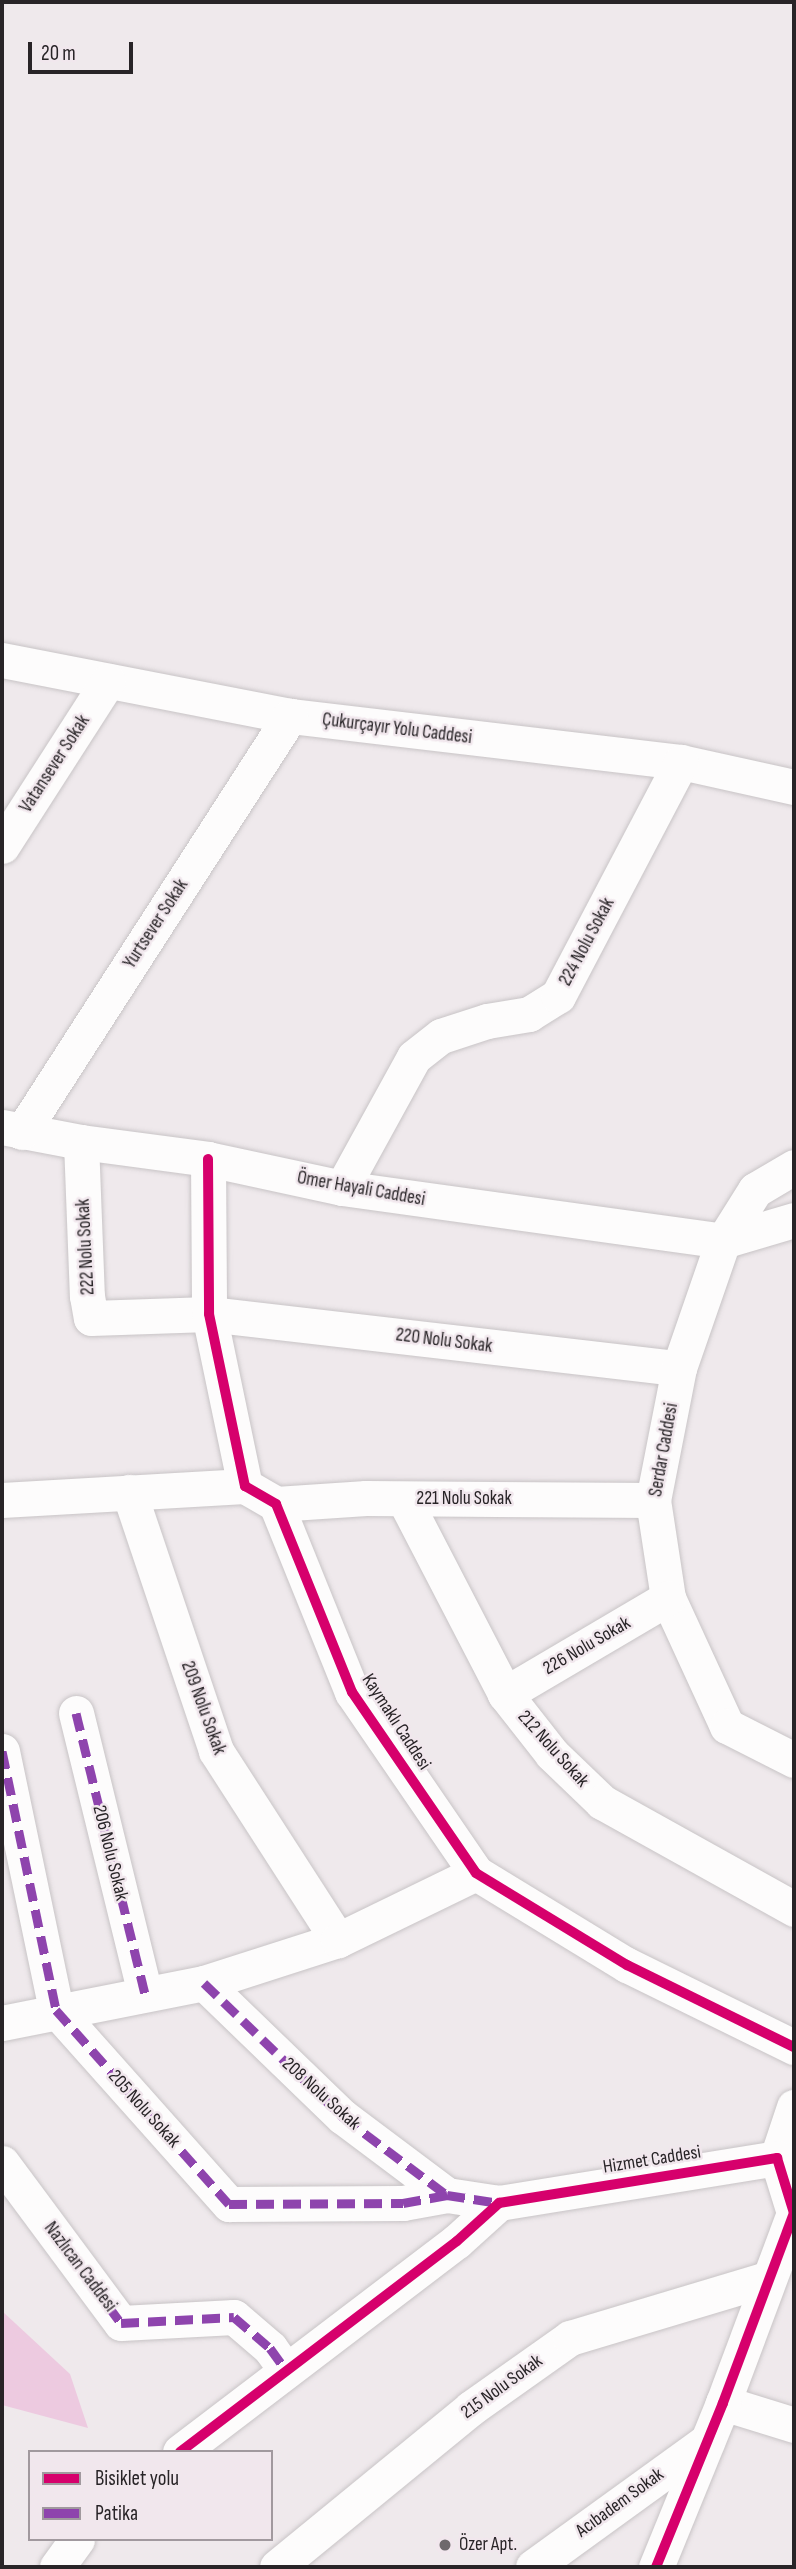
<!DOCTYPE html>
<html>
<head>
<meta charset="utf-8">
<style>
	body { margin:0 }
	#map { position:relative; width:796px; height:2569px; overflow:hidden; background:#efe9ec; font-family:"Sofia Sans Condensed",sans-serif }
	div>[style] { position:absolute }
	.green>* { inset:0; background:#edcae0 }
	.roads { filter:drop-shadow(0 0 2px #c8c4c6) drop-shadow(0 0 2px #c8c4c6) }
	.minor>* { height:35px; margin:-17.5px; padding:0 17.5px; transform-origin:17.5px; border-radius:17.5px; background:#fdfcfc }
	.quiet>* { height:9px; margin-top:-4.5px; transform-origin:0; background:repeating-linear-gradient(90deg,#8e44ad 0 18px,transparent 0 27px) }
	.cycleway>* { height:10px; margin:-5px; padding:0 5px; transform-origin:5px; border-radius:5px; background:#d6006c }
	.dots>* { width:19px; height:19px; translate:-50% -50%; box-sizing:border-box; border:4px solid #f1e7ed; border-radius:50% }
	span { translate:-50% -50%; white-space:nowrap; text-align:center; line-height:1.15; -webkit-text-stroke:5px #f1e7ed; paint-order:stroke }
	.street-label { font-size:19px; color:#282427 }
	.poi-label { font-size:19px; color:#282427 }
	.left { translate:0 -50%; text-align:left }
	.frame { position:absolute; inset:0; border:4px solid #282427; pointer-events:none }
	.legend { position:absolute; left:28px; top:2450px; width:245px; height:91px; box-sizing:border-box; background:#f1e7ed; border:2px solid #a1999e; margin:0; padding:9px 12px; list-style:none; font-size:21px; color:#282427 }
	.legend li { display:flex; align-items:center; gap:14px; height:35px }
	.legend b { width:35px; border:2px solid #a1999e }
	.scale { position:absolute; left:28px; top:42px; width:105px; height:32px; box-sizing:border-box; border:4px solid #282427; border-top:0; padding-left:9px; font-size:21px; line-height:24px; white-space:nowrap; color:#282427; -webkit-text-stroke:5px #f1e7ed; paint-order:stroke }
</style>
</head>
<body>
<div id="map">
	<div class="green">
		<i style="clip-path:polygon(2px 2311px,70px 2374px,88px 2428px,2px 2405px)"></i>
	</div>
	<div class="roads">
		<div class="minor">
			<i style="left:2px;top:660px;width:293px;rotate:11deg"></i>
			<i style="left:290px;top:716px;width:394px;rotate:6.7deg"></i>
			<i style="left:681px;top:762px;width:116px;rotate:12.5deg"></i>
			<i style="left:2px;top:846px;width:196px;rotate:-57.3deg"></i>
			<i style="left:2px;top:1127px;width:80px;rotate:10.8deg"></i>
			<i style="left:81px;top:1142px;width:128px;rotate:7.6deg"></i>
			<i style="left:208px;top:1159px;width:137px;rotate:12.2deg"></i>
			<i style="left:342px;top:1188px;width:385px;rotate:7.9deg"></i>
			<i style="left:723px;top:1241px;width:74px;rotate:-16.5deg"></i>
			<i style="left:22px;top:1132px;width:495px;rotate:-57.2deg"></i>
			<i style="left:81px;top:1142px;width:154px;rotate:87.8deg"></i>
			<i style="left:87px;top:1296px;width:22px;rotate:80deg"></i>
			<i style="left:91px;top:1318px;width:118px;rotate:-1.9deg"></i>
			<i style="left:209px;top:1314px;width:473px;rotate:6.6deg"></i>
			<i style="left:208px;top:1159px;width:155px;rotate:89.6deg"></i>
			<i style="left:209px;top:1314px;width:176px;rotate:78.2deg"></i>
			<i style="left:245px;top:1486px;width:36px;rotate:30deg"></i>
			<i style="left:276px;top:1504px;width:203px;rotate:68deg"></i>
			<i style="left:352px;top:1692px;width:219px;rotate:55.6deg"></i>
			<i style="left:476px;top:1873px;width:177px;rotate:31.4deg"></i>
			<i style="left:627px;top:1965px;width:186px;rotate:26.2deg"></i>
			<i style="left:794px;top:1167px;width:45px;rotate:149.5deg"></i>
			<i style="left:755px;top:1190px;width:60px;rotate:122.1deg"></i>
			<i style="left:723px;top:1241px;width:134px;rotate:109.1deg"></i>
			<i style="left:679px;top:1368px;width:135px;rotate:101.1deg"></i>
			<i style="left:653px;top:1500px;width:99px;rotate:81.3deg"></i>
			<i style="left:668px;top:1598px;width:141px;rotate:65.3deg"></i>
			<i style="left:727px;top:1726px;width:75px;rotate:26.9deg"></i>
			<i style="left:342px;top:1188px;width:149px;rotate:-61.2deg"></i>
			<i style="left:414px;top:1057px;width:34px;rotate:-38deg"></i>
			<i style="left:441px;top:1036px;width:48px;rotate:-18.1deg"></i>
			<i style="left:487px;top:1021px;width:43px;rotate:-9.5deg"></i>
			<i style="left:529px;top:1014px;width:34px;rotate:-32deg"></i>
			<i style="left:558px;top:996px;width:264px;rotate:-62.3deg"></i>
			<i style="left:129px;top:1492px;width:273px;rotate:71.4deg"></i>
			<i style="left:216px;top:1751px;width:225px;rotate:57.2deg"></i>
			<i style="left:404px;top:1499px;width:220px;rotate:62.6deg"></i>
			<i style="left:505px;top:1694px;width:76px;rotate:51.9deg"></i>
			<i style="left:552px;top:1754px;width:69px;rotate:43.8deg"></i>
			<i style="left:602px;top:1802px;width:220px;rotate:29.1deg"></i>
			<i style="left:2px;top:1500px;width:243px;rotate:-3.3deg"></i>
			<i style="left:276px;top:1504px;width:90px;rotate:-3.8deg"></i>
			<i style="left:366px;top:1498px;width:287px;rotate:0.4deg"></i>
			<i style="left:505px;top:1694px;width:189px;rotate:-30.5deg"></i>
			<i style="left:76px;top:1713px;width:289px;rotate:76.2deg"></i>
			<i style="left:2px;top:1751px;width:265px;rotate:78.2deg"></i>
			<i style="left:56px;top:2010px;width:260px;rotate:48.3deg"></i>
			<i style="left:229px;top:2204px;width:174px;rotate:-0.3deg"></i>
			<i style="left:403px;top:2203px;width:45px;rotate:-10.3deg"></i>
			<i style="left:447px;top:2195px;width:53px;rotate:8.7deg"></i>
			<i style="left:204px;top:1983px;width:193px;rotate:44deg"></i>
			<i style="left:343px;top:2117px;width:130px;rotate:36.9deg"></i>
			<i style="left:2px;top:2023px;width:206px;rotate:-11.2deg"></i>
			<i style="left:204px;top:1983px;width:141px;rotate:-17.8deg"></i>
			<i style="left:338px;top:1940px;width:153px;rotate:-25.9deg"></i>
			<i style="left:777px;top:2158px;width:54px;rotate:-71.6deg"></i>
			<i style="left:2px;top:2163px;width:199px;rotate:53.4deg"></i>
			<i style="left:121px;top:2323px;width:113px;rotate:-3deg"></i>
			<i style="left:234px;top:2317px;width:48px;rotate:40.7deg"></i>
			<i style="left:270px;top:2348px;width:27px;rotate:54deg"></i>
			<i style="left:723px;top:2403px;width:74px;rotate:17.2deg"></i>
			<i style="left:180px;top:2452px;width:348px;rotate:-37.3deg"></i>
			<i style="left:457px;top:2241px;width:57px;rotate:-42.1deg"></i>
			<i style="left:499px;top:2203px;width:282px;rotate:-9.2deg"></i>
			<i style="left:777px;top:2158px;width:58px;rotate:72.8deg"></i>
			<i style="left:794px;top:2213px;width:203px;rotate:110.5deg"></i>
			<i style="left:723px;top:2403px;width:177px;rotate:112.2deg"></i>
			<i style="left:57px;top:2567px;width:34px;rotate:-54deg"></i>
			<i style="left:277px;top:2567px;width:251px;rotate:-39.3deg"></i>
			<i style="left:471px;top:2408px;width:121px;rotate:-35.3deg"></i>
			<i style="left:570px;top:2338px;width:206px;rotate:-16.7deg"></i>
			<i style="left:533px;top:2567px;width:215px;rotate:-35.9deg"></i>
		</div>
	</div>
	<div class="quiet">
		<i style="left:76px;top:1713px;width:289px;rotate:76.2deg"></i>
		<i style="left:2px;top:1751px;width:265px;rotate:78.2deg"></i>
		<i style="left:56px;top:2010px;width:260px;rotate:48.3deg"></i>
		<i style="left:229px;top:2204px;width:174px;rotate:-0.3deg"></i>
		<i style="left:403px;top:2203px;width:45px;rotate:-10.3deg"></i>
		<i style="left:447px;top:2195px;width:53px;rotate:8.7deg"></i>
		<i style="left:204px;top:1983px;width:193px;rotate:44deg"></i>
		<i style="left:343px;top:2117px;width:130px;rotate:36.9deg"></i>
		<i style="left:92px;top:2284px;width:49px;rotate:53.4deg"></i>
		<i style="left:121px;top:2323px;width:113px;rotate:-3deg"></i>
		<i style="left:234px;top:2317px;width:48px;rotate:40.7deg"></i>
		<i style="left:270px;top:2348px;width:27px;rotate:54deg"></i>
	</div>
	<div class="cycleway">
		<i style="left:208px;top:1159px;width:155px;rotate:89.6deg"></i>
		<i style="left:209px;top:1314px;width:176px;rotate:78.2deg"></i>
		<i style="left:245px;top:1486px;width:36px;rotate:30deg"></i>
		<i style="left:276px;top:1504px;width:203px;rotate:68deg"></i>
		<i style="left:352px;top:1692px;width:219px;rotate:55.6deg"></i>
		<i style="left:476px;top:1873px;width:177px;rotate:31.4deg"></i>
		<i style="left:627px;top:1965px;width:186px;rotate:26.2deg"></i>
		<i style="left:180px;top:2452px;width:348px;rotate:-37.3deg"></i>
		<i style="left:457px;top:2241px;width:57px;rotate:-42.1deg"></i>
		<i style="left:499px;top:2203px;width:282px;rotate:-9.2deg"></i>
		<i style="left:777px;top:2158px;width:58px;rotate:72.8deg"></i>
		<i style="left:794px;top:2213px;width:203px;rotate:110.5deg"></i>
		<i style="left:723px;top:2403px;width:177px;rotate:112.2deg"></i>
	</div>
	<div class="dots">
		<i style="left:445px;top:2545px;background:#6e696c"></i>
	</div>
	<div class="street-label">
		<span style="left:397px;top:729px;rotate:7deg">Çukurçayır Yolu Caddesi</span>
		<span style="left:55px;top:764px;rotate:-57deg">Vatansever Sokak</span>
		<span style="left:156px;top:924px;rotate:-57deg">Yurtsever Sokak</span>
		<span style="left:587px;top:942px;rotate:-62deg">224 Nolu Sokak</span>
		<span style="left:361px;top:1189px;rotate:10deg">Ömer Hayali Caddesi</span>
		<span style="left:86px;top:1247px;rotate:-93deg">222 Nolu Sokak</span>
		<span style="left:444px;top:1341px;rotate:7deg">220 Nolu Sokak</span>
		<span style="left:664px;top:1450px;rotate:-80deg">Serdar Caddesi</span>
		<span style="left:464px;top:1499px">221 Nolu Sokak</span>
		<span style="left:587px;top:1646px;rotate:-30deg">226 Nolu Sokak</span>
		<span style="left:203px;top:1708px;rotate:70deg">209 Nolu Sokak</span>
		<span style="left:396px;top:1722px;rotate:57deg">Kaymaklı Caddesi</span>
		<span style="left:553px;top:1749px;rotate:48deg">212 Nolu Sokak</span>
		<span style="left:110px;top:1853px;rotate:76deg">206 Nolu Sokak</span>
		<span style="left:321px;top:2094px;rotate:42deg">208 Nolu Sokak</span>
		<span style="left:144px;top:2109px;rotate:48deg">205 Nolu Sokak</span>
		<span style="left:652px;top:2160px;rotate:-9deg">Hizmet Caddesi</span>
		<span style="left:80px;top:2267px;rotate:53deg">Nazlıcan Caddesi</span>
		<span style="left:502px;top:2387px;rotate:-36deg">215 Nolu Sokak</span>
		<span style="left:620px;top:2503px;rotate:-36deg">Acıbadem Sokak</span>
	</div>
	<div class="poi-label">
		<span class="left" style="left:459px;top:2545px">Özer Apt.</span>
	</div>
	<div class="frame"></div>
	<ul class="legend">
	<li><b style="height:9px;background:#d6006c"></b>Bisiklet yolu</li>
	<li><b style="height:9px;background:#8e44ad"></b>Patika</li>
	</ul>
	<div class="scale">20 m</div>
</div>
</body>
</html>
